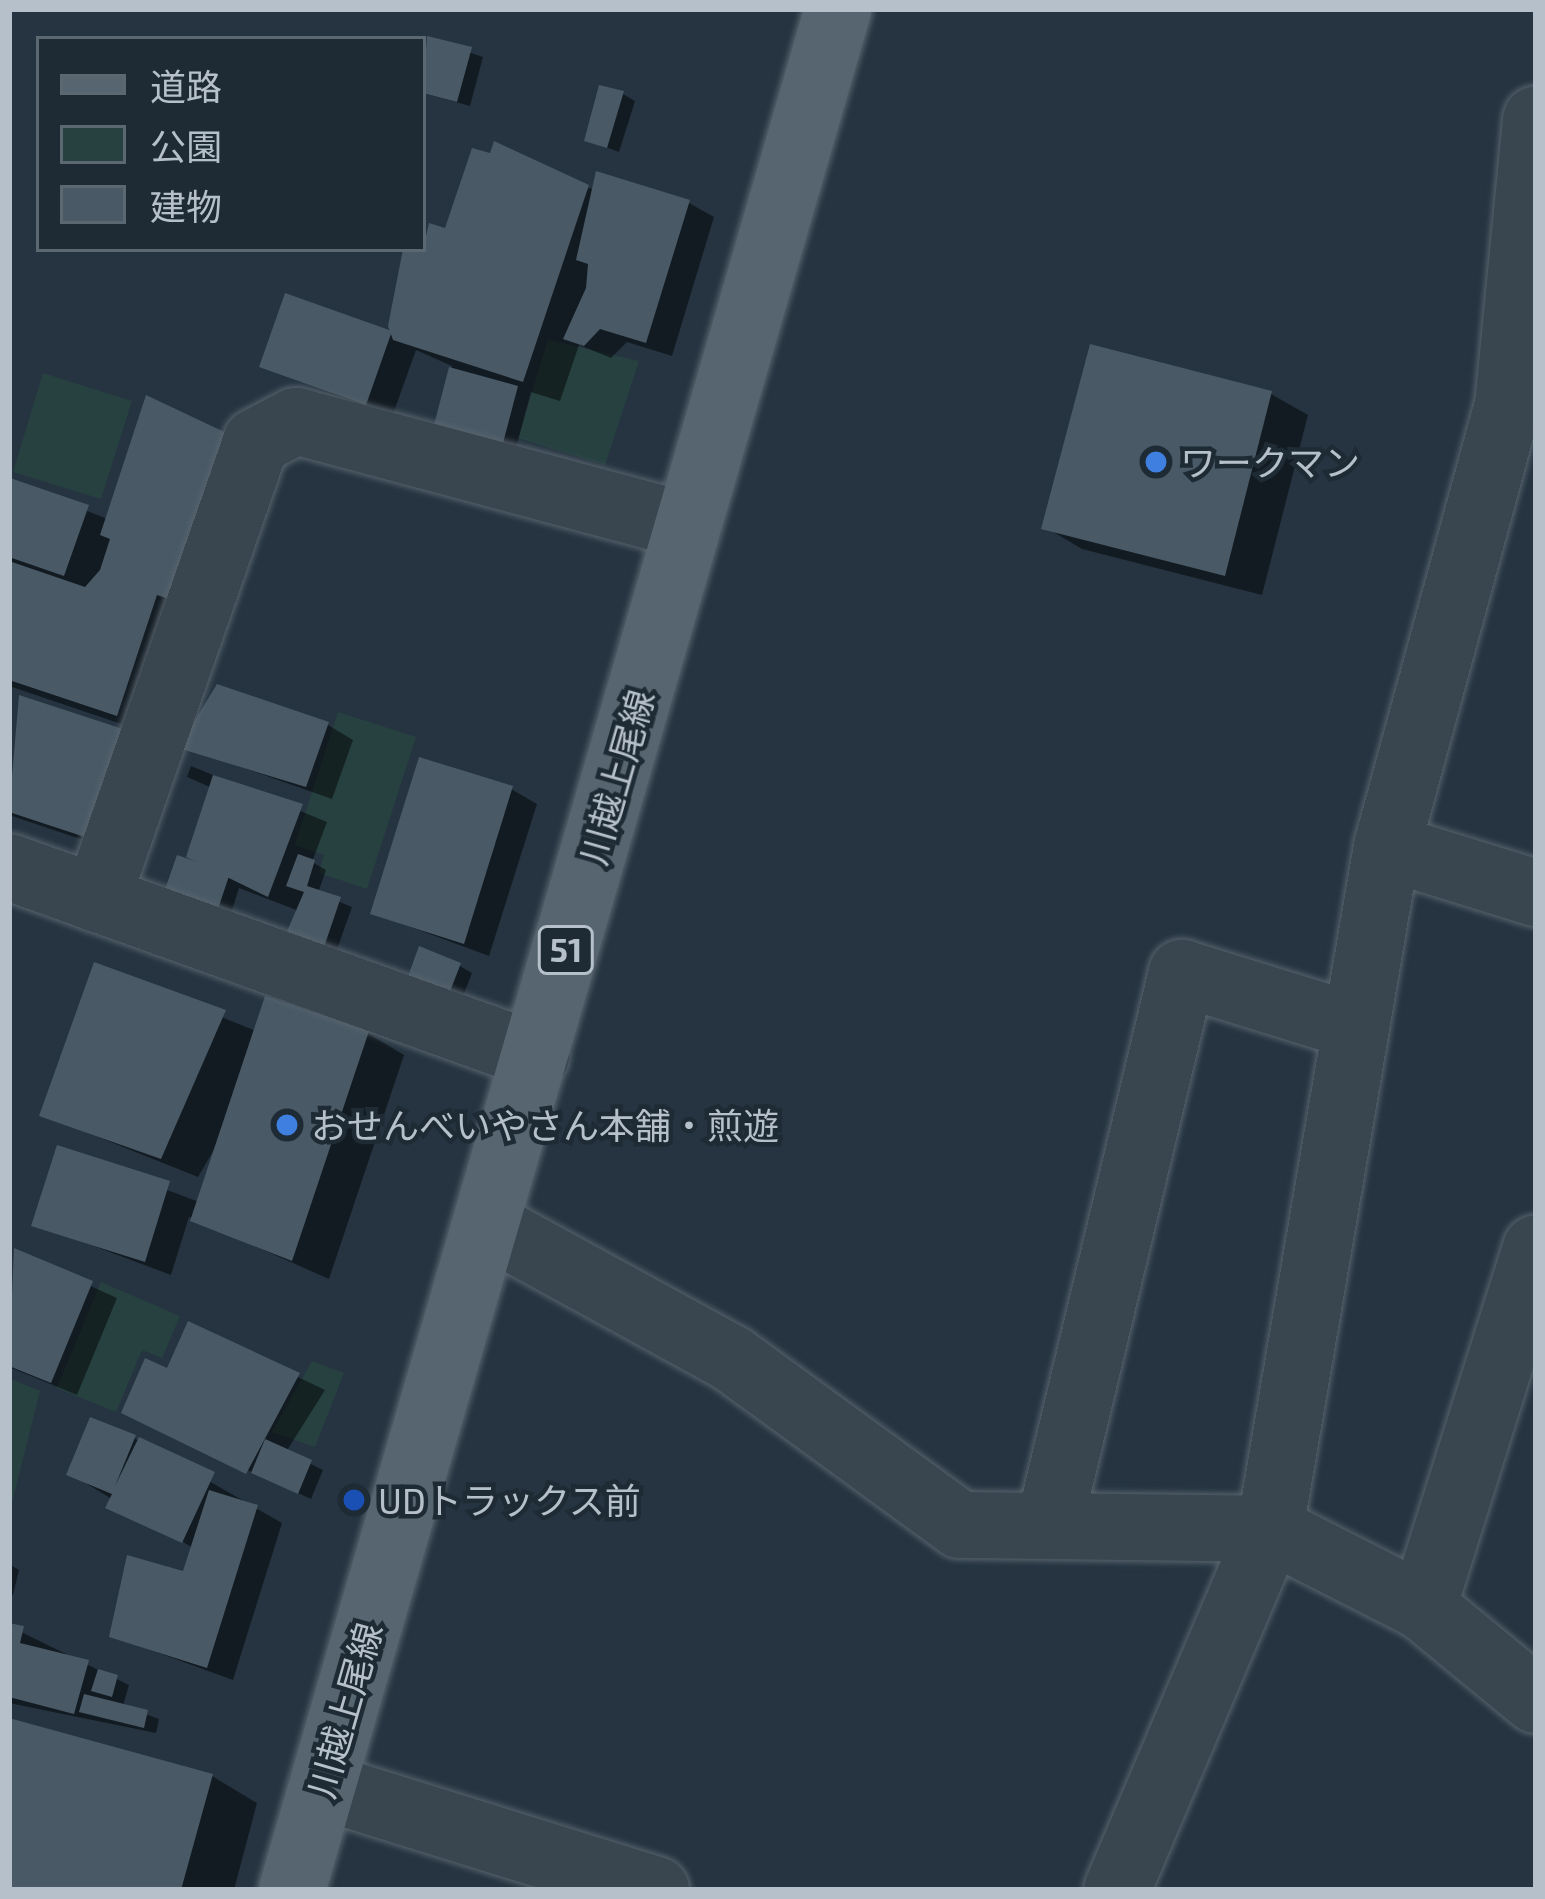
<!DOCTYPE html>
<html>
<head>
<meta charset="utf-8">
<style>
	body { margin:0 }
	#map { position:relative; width:1545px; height:1899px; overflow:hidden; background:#253440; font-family:"Exo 2","Noto Sans JP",sans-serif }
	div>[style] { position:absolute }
	.green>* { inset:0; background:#274141 }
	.shadow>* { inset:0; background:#0007 }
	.building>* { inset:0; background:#495a66 }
	.roads { filter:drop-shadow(0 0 3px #57636d) drop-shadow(0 0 3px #57636d) }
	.minor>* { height:66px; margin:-33px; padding:0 33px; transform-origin:33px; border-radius:33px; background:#394650 }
	.major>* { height:66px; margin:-33px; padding:0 33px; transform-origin:33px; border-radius:33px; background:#576570 }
	.dots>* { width:33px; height:33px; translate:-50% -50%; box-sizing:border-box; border:6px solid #1e2b35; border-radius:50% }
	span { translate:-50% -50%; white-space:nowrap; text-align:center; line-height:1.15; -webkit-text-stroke:9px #1e2b35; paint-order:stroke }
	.shield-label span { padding:3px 9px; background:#1e2b35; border:3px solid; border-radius:9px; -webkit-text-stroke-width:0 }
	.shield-label { font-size:33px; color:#b6c0ca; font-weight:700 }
	.poi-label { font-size:36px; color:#b6c0ca }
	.left { translate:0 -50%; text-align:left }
	.street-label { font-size:36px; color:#b6c0ca }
	.frame { position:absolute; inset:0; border:12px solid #b6c0ca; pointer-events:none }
	.legend { position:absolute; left:36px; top:36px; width:390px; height:216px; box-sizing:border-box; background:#1e2b35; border:3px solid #5b6771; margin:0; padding:15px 21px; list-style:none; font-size:36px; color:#b6c0ca }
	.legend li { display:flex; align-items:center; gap:24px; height:60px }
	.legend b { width:60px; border:3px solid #5b6771 }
</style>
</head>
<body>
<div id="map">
	<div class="green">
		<i style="clip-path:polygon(548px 340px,639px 361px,605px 465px,518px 438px)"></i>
		<i style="clip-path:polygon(43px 373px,132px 401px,101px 499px,13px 472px)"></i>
		<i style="clip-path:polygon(338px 712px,416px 737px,367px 889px,319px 873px,324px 855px,295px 845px)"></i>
		<i style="clip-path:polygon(101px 1282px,180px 1316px,162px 1358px,142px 1350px,116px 1412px,57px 1388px)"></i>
		<i style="clip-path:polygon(312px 1361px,344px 1373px,315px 1447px,272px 1432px)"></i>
		<i style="clip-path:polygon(9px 1378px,40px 1391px,9px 1515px)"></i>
	</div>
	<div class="shadow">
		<i style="clip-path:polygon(429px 39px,483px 57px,470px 106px,423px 93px)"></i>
		<i style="clip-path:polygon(623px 94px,635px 101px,619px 152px,587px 140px)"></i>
		<i style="clip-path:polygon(588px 188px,689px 203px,714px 217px,672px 356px,627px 342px,611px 358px,579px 345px,560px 401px,531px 392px,516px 448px,437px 424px,452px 366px,416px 350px,392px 417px,263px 366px,391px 334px,405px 252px,421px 256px,447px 232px)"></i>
		<i style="clip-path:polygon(1271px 394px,1308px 415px,1262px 595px,1082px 549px,1045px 527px)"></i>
		<i style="clip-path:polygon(236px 440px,154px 735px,9px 686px,12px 482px,108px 519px)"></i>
		<i style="clip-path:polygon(21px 699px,125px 854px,9px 815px)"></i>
		<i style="clip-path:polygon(328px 725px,353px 740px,332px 799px,181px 746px)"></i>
		<i style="clip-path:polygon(191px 766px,327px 822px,312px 862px,326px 870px,318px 893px,352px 907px,335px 955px,301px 942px,299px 911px,239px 888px,230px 917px,179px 900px,207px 869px,212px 788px,187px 777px)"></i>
		<i style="clip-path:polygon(511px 789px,537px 804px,489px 956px,373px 913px)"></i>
		<i style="clip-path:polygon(96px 966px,256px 1031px,367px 1033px,404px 1055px,329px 1279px,189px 1217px,171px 1275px,35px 1224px,59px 1149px,199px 1202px,219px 1141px,198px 1177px,43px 1115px)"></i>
		<i style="clip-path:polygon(460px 966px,472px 973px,462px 999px,423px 985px)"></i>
		<i style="clip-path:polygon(15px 1252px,117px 1298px,77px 1395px,9px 1367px)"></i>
		<i style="clip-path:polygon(189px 1325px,325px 1390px,286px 1452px,323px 1470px,311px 1499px,150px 1426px)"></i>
		<i style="clip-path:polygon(134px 1438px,282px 1523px,233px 1680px,112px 1636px,185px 1575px,193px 1548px,82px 1481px)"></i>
		<i style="clip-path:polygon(9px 1564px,19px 1570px,13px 1595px,9px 1594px)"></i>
		<i style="clip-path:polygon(9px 1626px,129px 1685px,123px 1706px,159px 1719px,156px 1733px,9px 1703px)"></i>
		<i style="clip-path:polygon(9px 1722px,212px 1776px,257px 1803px,234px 1890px,9px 1890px)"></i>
	</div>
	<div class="building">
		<i style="clip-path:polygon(427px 36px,472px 47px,457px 102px,423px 93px)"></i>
		<i style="clip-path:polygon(599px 85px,624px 91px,607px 148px,584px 141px)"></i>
		<i style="clip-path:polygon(494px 141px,589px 185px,523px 382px,393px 340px,388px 326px,403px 249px,423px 249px,429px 223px,445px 228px,472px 148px,490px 153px)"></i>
		<i style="clip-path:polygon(596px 171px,690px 200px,646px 343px,600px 329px,584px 346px,563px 339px,586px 288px,588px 264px,576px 260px)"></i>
		<i style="clip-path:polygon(285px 293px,392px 331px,366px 405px,259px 367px)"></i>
		<i style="clip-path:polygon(1090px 344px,1272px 391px,1225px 576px,1041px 529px)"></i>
		<i style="clip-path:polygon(449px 367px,518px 386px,503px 443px,434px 425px)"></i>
		<i style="clip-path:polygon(146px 395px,237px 438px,181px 603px,157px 595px,117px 716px,9px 680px,9px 561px,85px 587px,100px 570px,110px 539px,100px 535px)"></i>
		<i style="clip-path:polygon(10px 478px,89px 505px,64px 576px,9px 557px)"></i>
		<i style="clip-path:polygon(217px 684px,329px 722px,306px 787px,178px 748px)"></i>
		<i style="clip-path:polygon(19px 695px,126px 730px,100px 842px,9px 812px)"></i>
		<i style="clip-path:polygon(419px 757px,513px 786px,464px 944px,370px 914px)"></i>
		<i style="clip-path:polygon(213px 775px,303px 804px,268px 897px,186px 857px)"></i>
		<i style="clip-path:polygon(298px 854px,315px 860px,307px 886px,341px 897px,323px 950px,285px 936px,304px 892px,286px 886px)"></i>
		<i style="clip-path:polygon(177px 855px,230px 873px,217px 912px,163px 895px)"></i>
		<i style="clip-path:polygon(419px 946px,461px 963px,449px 994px,407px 979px)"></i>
		<i style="clip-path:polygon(94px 962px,226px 1010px,161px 1159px,39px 1116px)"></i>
		<i style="clip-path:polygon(265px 996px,369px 1031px,292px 1261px,190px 1221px)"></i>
		<i style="clip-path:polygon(57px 1145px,170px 1181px,145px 1262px,31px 1226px)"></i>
		<i style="clip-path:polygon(14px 1248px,93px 1281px,51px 1383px,9px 1366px)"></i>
		<i style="clip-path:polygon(188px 1321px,300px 1373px,246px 1474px,121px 1413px,145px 1358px,167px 1368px)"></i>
		<i style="clip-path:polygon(90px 1417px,136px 1435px,115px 1486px,139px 1437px,215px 1472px,182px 1543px,105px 1508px,112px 1494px,66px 1475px)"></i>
		<i style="clip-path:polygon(265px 1439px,312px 1460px,298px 1494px,251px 1473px)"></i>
		<i style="clip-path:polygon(209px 1490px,258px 1505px,207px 1668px,109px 1637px,127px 1555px,183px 1571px)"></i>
		<i style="clip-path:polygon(9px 1623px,24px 1626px,20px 1643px,89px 1660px,74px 1714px,9px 1697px)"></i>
		<i style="clip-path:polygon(98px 1669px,118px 1675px,112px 1697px,91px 1691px)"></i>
		<i style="clip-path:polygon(84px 1694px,148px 1710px,144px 1728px,79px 1712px)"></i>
		<i style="clip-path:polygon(9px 1718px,213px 1774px,181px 1890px,9px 1890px)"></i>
	</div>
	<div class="roads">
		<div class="minor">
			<i style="left:1387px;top:847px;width:156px;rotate:17.2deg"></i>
			<i style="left:9px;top:867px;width:560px;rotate:19.73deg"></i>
			<i style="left:97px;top:899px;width:484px;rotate:-70.8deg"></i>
			<i style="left:256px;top:442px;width:45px;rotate:-27.7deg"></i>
			<i style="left:296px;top:421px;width:406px;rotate:15deg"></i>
			<i style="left:486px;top:1224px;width:279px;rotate:28.7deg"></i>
			<i style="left:731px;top:1358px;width:283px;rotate:36.1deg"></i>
			<i style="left:960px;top:1525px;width:310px;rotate:0.7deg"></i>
			<i style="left:1270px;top:1529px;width:172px;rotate:27deg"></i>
			<i style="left:1423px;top:1607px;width:146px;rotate:39.5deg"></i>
			<i style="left:1049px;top:1526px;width:569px;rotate:-76.48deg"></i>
			<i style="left:1182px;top:973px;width:182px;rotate:17.2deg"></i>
			<i style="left:1423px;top:1607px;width:376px;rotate:-72.5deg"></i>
			<i style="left:322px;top:1786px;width:350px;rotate:17.3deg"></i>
			<i style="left:1117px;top:1890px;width:392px;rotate:-67deg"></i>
			<i style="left:1270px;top:1529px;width:692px;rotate:-80.27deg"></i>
			<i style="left:1387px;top:847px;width:457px;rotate:-74.7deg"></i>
			<i style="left:1508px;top:406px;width:288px;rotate:-84.4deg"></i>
		</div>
		<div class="major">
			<i style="left:292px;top:1890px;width:1959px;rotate:-73.81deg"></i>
		</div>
	</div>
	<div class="dots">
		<i style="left:1156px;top:462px;background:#3f7fe0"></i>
		<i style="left:287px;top:1125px;background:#3f7fe0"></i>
		<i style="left:354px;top:1500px;background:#1a4fb4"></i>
	</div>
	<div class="shield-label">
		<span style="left:566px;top:950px">51</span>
	</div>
	<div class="poi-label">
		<span class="left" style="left:1180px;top:462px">ワークマン</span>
		<span class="left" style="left:311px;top:1125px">おせんべいやさん本舗・煎遊</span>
		<span class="left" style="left:378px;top:1500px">UDトラックス前</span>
	</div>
	<div class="street-label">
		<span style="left:616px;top:777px;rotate:-74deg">川越上尾線</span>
		<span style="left:344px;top:1710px;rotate:-74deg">川越上尾線</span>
	</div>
	<div class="frame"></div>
	<ul class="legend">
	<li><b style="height:15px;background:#576570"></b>道路</li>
	<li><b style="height:33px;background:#274141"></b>公園</li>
	<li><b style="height:33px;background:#495a66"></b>建物</li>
	</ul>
</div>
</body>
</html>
